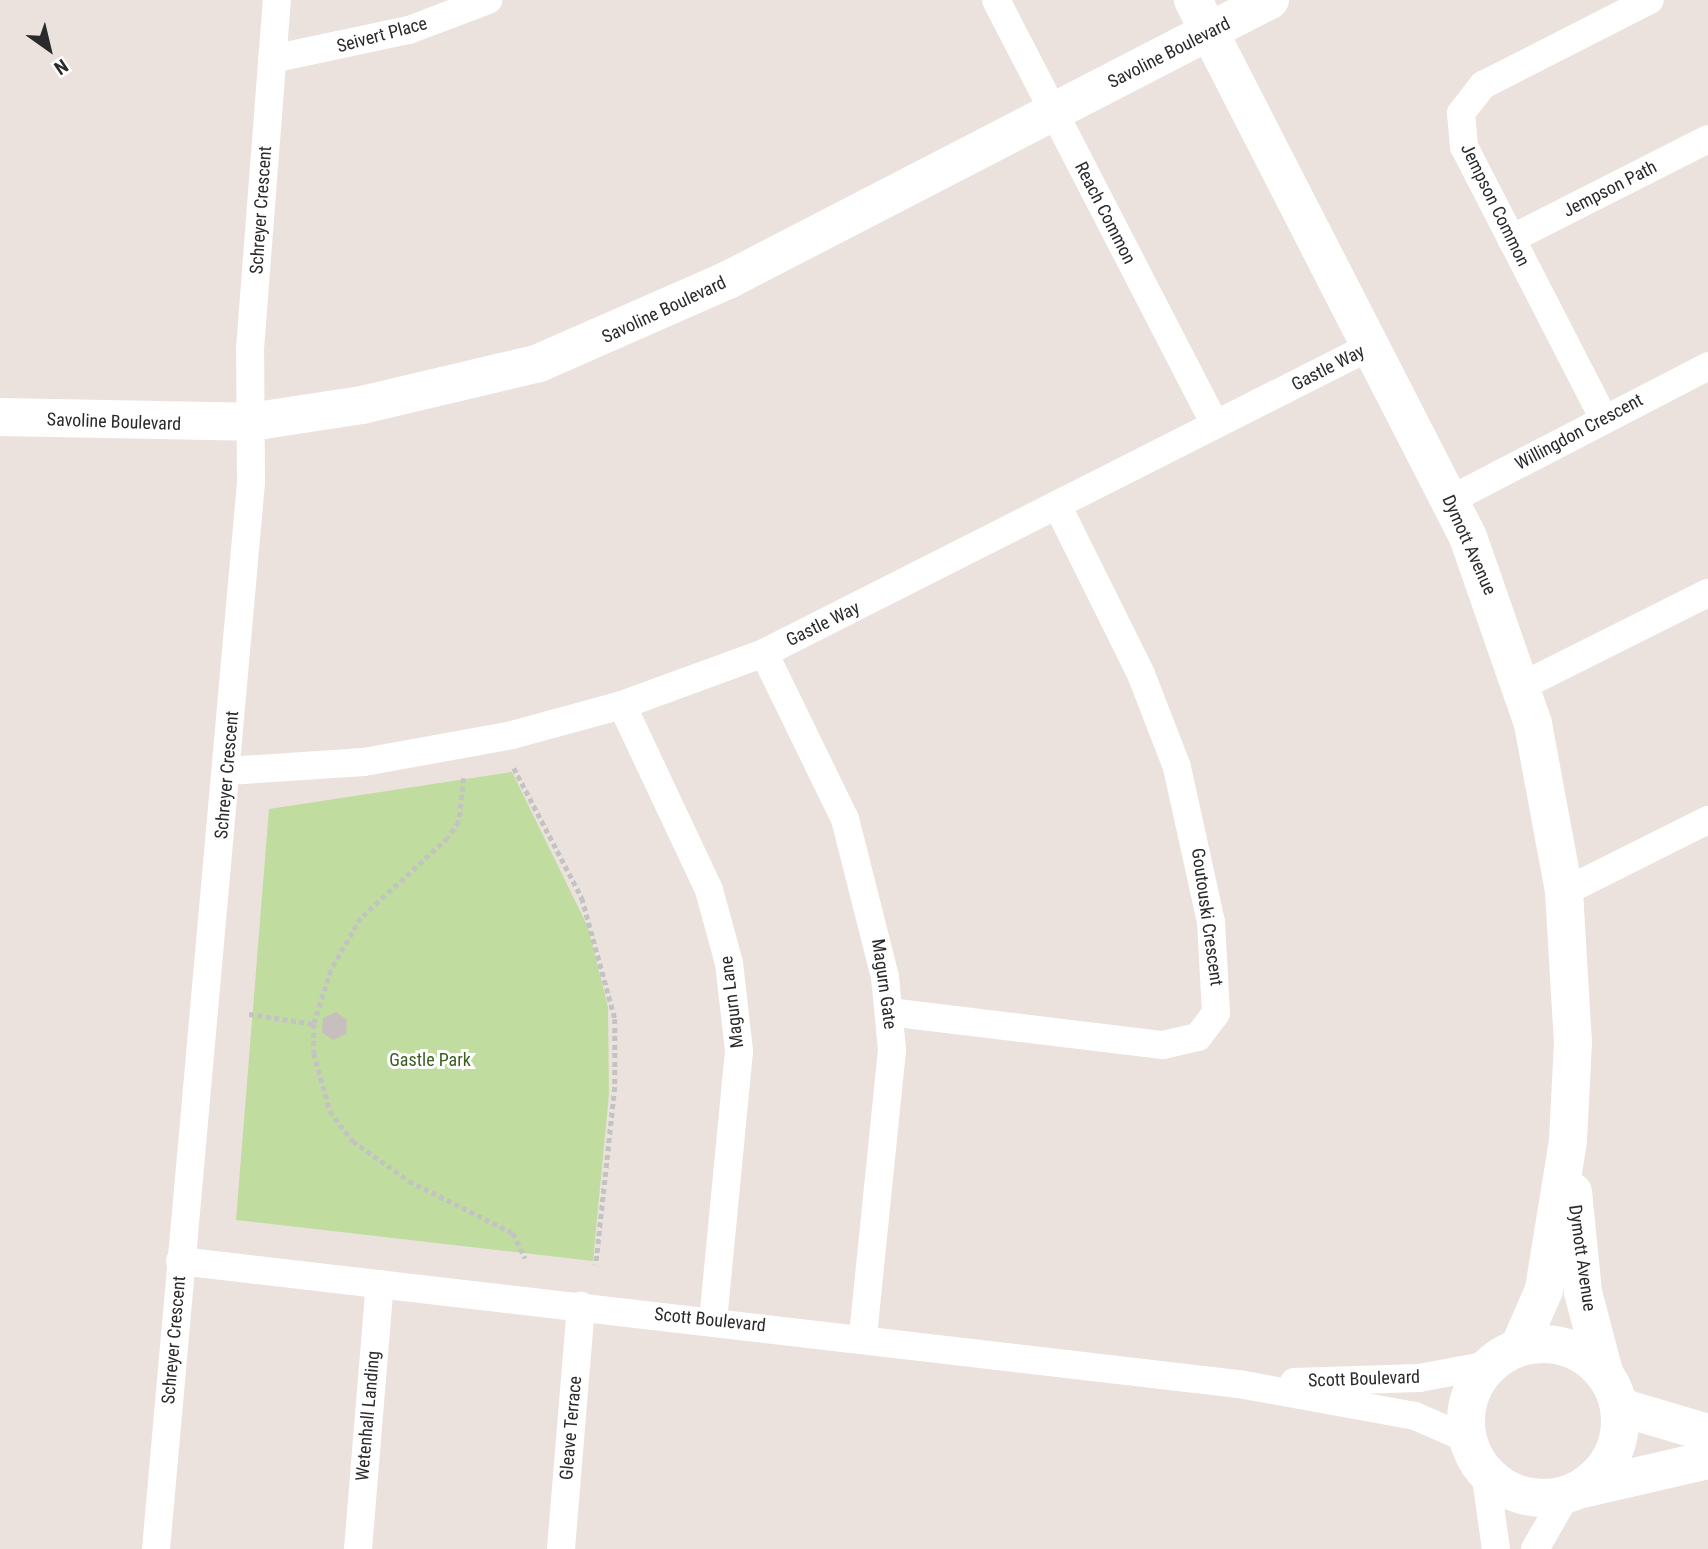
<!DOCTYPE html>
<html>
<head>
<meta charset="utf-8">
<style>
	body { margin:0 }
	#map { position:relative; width:1708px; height:1549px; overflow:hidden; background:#ebe2de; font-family:"Roboto Condensed",sans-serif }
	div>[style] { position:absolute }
	.green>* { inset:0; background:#c1dc9f }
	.building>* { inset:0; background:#c6bfbd }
	.path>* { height:4.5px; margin-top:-2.25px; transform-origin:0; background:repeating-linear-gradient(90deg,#c3c3c3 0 5px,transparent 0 8.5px) }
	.street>* { height:28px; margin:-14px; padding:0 14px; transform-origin:14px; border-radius:14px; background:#fff }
	.secondary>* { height:38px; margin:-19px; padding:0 19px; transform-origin:19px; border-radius:19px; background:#fff }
	.secondary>.ring { margin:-19px; padding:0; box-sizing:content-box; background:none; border:38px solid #fff; border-radius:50% }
	span { translate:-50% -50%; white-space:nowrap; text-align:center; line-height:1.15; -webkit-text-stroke:6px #fff; paint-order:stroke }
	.street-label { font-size:18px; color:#2a2a2a }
	.park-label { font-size:18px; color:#3b6021 }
	.north { position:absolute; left:14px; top:14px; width:70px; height:70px; -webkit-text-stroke:5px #fff; paint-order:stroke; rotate:146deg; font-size:19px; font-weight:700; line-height:28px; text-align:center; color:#2a2a2a }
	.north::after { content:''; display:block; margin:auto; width:24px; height:32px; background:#2a2a2a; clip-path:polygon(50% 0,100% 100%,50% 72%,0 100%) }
</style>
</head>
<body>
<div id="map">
	<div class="green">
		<i style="clip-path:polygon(512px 772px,588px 927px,608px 1007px,609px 1094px,593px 1261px,236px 1220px,269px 809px)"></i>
	</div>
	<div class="building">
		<i style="clip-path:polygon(336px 1012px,347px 1020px,346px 1034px,333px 1040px,322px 1032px,323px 1018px)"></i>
	</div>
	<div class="path">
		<i style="left:514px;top:768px;width:147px;rotate:62.4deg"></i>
		<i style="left:582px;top:898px;width:125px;rotate:74.7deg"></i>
		<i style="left:615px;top:1019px;width:68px;rotate:90deg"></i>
		<i style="left:615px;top:1087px;width:179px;rotate:96.1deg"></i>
		<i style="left:464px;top:778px;width:44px;rotate:96.5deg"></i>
		<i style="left:459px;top:822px;width:19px;rotate:125deg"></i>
		<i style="left:448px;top:838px;width:118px;rotate:137.4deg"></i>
		<i style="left:361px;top:918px;width:60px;rotate:120deg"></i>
		<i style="left:331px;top:970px;width:57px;rotate:107.5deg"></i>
		<i style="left:314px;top:1024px;width:29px;rotate:90deg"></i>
		<i style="left:314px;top:1053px;width:60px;rotate:74.6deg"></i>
		<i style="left:330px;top:1111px;width:38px;rotate:53deg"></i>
		<i style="left:353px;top:1141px;width:69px;rotate:35.5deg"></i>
		<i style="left:409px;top:1181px;width:116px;rotate:26.6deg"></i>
		<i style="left:513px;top:1233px;width:28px;rotate:64deg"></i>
		<i style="left:249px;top:1014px;width:66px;rotate:8.7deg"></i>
	</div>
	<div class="street">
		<i style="left:996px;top:0;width:478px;rotate:62.7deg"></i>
		<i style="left:272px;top:59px;width:140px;rotate:-12deg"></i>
		<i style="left:409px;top:30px;width:85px;rotate:-20.8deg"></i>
		<i style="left:1511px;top:239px;width:221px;rotate:-26.9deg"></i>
		<i style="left:1604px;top:419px;width:306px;rotate:-117.2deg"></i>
		<i style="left:1464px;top:147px;width:34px;rotate:-95deg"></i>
		<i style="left:1461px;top:113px;width:36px;rotate:-52deg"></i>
		<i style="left:1483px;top:85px;width:187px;rotate:-27deg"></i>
		<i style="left:1450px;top:500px;width:291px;rotate:-27.4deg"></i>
		<i style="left:764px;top:653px;width:185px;rotate:64deg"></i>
		<i style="left:845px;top:819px;width:163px;rotate:75.8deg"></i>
		<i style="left:885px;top:977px;width:73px;rotate:84.5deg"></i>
		<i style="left:892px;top:1050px;width:288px;rotate:95.8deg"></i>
		<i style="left:1522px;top:686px;width:208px;rotate:-26.6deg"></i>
		<i style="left:622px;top:705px;width:204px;rotate:64.8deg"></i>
		<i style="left:709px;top:890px;width:76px;rotate:74.7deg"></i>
		<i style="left:729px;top:963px;width:89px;rotate:83.5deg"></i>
		<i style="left:739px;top:1051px;width:271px;rotate:95.5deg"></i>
		<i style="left:228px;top:771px;width:136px;rotate:-3.8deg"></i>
		<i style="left:364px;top:762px;width:150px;rotate:-10.3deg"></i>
		<i style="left:512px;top:735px;width:114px;rotate:-15.3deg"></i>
		<i style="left:622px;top:705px;width:151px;rotate:-20.1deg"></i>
		<i style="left:764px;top:653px;width:682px;rotate:-26.83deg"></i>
		<i style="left:1564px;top:892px;width:161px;rotate:-26.6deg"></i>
		<i style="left:889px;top:1012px;width:276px;rotate:6.9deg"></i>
		<i style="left:1163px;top:1045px;width:36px;rotate:-13deg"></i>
		<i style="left:1198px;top:1037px;width:30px;rotate:-53deg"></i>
		<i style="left:1216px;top:1013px;width:91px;rotate:-93.1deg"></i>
		<i style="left:1211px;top:922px;width:159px;rotate:-102.4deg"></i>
		<i style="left:1177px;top:767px;width:100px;rotate:-111.2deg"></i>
		<i style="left:1141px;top:674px;width:186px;rotate:-116.4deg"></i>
		<i style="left:180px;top:1261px;width:1066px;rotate:6.63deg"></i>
		<i style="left:1239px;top:1384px;width:179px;rotate:10.3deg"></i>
		<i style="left:1415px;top:1416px;width:58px;rotate:23.5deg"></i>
		<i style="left:1294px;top:1382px;width:125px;rotate:-1.8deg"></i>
		<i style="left:1419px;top:1378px;width:71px;rotate:-10.5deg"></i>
		<i style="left:1485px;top:1471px;width:79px;rotate:82deg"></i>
		<i style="left:156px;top:1549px;width:1071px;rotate:-84.91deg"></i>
		<i style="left:251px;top:482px;width:133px;rotate:-90.4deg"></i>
		<i style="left:250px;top:349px;width:350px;rotate:-85.6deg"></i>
		<i style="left:358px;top:1549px;width:266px;rotate:-85.3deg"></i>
		<i style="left:561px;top:1549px;width:244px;rotate:-85.3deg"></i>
		<i style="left:1535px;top:1549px;width:62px;rotate:-60.1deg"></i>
	</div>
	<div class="secondary">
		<i style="left:1193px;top:0;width:603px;rotate:62.88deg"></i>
		<i style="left:1468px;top:537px;width:198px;rotate:70.8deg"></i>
		<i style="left:1533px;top:724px;width:171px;rotate:79.5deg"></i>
		<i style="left:1564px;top:892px;width:150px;rotate:86.6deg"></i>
		<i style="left:1573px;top:1042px;width:99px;rotate:92.9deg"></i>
		<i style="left:1568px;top:1141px;width:151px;rotate:99.2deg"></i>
		<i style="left:1544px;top:1290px;width:62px;rotate:113.7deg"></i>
		<i style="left:0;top:417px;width:251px;rotate:1.1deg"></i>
		<i style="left:251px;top:422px;width:112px;rotate:-8.7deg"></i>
		<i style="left:362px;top:405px;width:182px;rotate:-13.3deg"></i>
		<i style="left:539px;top:363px;width:206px;rotate:-23.7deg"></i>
		<i style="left:728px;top:280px;width:610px;rotate:-27.32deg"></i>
		<i style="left:1573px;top:1192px;width:100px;rotate:84.3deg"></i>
		<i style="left:1583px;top:1292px;width:83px;rotate:75.3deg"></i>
		<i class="ring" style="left:1466px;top:1344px;width:116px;height:116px"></i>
		<i style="left:1620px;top:1407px;width:92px;rotate:16.5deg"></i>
		<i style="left:1578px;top:1490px;width:133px;rotate:-13deg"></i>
	</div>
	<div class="street-label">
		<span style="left:382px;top:35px;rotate:-15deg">Seivert Place</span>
		<span style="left:1169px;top:53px;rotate:-27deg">Savoline Boulevard</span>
		<span style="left:1610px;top:189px;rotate:-27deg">Jempson Path</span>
		<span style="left:1495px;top:205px;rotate:64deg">Jempson Common</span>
		<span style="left:261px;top:210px;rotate:-86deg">Schreyer Crescent</span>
		<span style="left:1105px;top:213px;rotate:63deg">Reach Common</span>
		<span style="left:664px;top:310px;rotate:-25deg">Savoline Boulevard</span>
		<span style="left:1328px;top:368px;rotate:-27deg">Gastle Way</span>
		<span style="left:114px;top:422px;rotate:2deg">Savoline Boulevard</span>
		<span style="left:1579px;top:432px;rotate:-28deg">Willingdon Crescent</span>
		<span style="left:1469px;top:545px;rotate:66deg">Dymott Avenue</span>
		<span style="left:823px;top:624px;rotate:-26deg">Gastle Way</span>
		<span style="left:227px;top:775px;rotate:-85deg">Schreyer Crescent</span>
		<span style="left:1207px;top:917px;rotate:82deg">Goutouski Crescent</span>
		<span style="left:884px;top:984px;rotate:82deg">Magurn Gate</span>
		<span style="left:732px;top:1002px;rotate:-97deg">Magurn Lane</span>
		<span style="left:1582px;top:1258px;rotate:82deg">Dymott Avenue</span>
		<span style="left:710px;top:1320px;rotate:6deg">Scott Boulevard</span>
		<span style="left:174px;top:1340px;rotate:-85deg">Schreyer Crescent</span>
		<span style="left:1364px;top:1379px;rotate:-2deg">Scott Boulevard</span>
		<span style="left:368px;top:1416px;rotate:-85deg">Wetenhall Landing</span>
		<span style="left:571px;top:1428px;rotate:-85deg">Gleave Terrace</span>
	</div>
	<div class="park-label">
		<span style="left:430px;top:1060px">Gastle Park</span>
	</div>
	<div class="north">N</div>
</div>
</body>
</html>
